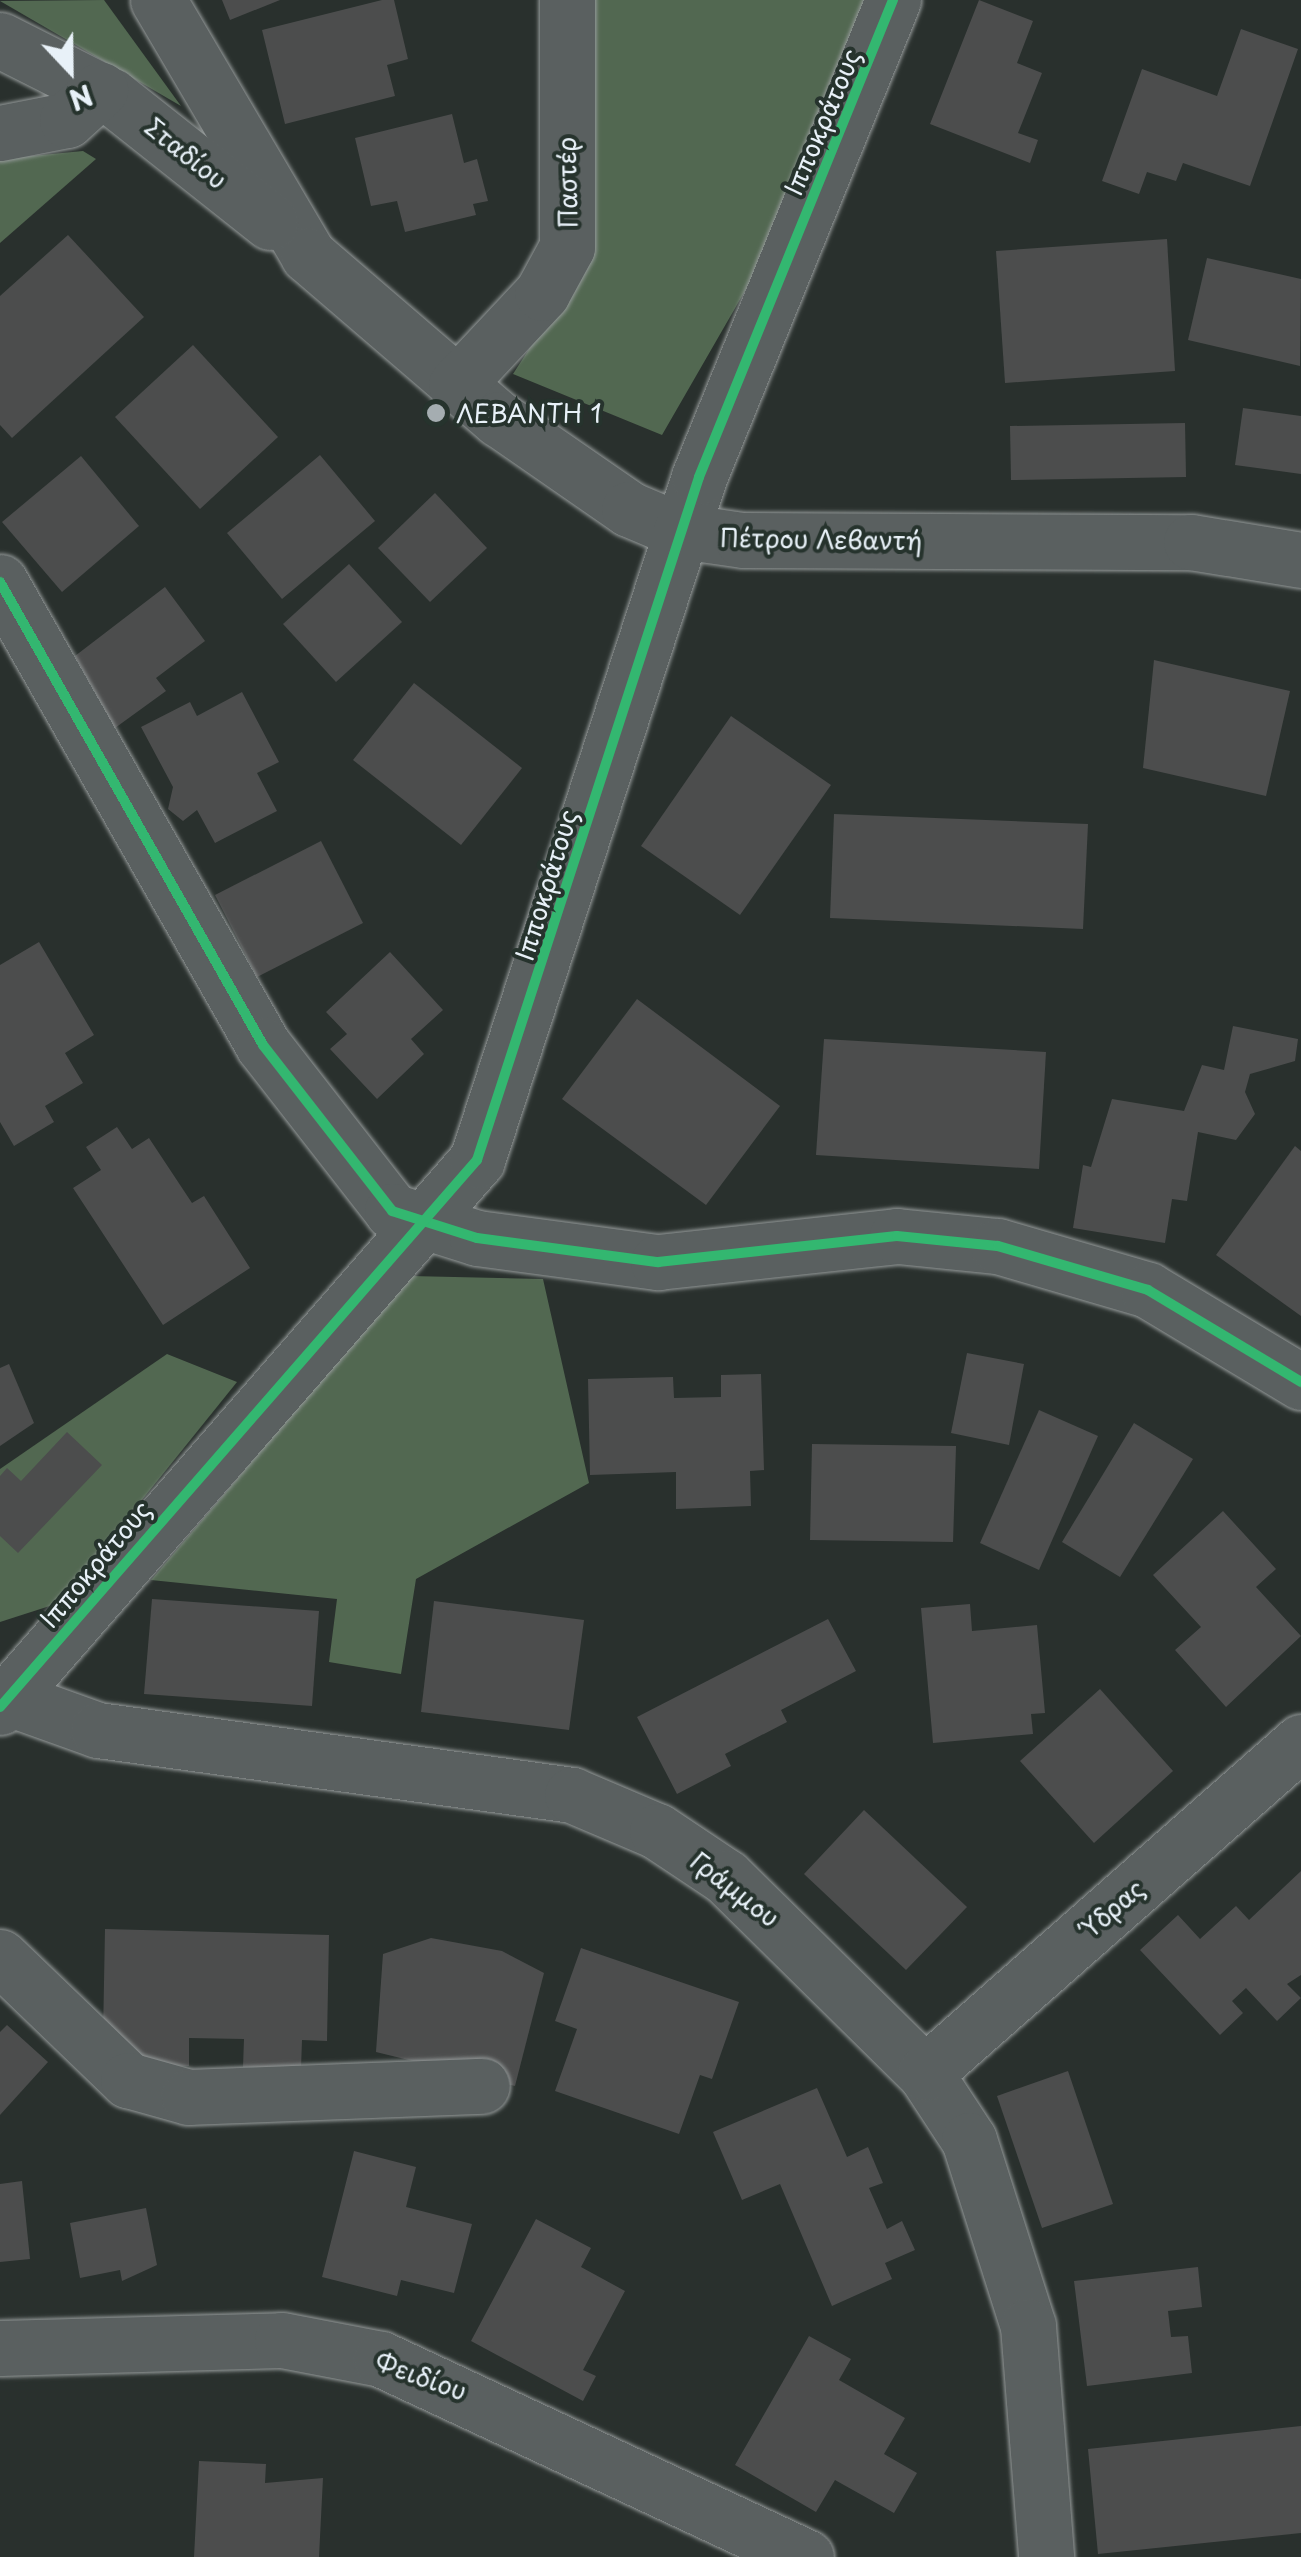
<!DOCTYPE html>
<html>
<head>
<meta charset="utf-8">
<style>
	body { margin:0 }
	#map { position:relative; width:1301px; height:2557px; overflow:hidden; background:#29302d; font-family:"Playpen Sans",sans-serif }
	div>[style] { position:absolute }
	.green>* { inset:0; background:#526851 }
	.building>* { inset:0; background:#4c4d4d }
	.roads { filter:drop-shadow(0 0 2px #959a9a) drop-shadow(0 0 2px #959a9a) }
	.minor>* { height:55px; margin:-27.5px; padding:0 27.5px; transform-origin:27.5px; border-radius:27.5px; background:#5a6060 }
	.cycleway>* { height:10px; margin:-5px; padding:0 5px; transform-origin:5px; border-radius:5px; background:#33b770 }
	.dots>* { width:28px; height:28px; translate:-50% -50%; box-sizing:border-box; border:5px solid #26332d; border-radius:50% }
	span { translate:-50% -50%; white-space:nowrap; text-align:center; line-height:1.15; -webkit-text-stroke:8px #26332d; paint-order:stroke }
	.street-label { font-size:25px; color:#e8f1f8 }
	.poi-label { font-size:25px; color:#e8f1f8 }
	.left { translate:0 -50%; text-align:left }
	.north { position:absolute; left:20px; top:20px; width:100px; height:100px; -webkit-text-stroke:8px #26332d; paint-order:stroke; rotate:158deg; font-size:28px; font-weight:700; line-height:40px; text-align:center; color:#e8f1f8 }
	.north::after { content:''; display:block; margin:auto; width:35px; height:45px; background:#e8f1f8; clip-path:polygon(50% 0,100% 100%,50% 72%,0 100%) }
</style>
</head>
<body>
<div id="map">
	<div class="green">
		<i style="clip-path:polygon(104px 0,181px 106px,0 1px)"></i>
		<i style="clip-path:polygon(593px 0,870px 0,749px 284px,662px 435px,513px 374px,594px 248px)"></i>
		<i style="clip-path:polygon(83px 151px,96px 159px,0 243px,0 159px)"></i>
		<i style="clip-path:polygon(410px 1276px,543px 1279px,589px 1483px,416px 1579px,401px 1674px,329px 1662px,337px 1599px,151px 1580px)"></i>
		<i style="clip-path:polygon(167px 1354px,237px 1382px,59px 1603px,0 1622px,0 1469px)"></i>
	</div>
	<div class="building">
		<i style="clip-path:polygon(222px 0,280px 0,230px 20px)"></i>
		<i style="clip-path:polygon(382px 0,394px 0,408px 59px,387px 65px,395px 96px,285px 124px,262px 30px)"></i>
		<i style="clip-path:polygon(979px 0,1033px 21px,1017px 63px,1042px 73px,1018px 133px,1038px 140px,1030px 163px,930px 124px)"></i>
		<i style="clip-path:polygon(1241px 29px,1298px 49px,1250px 186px,1183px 163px,1176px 181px,1147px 172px,1139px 194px,1102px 181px,1142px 69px,1217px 96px)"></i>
		<i style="clip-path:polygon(452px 114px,464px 163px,477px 159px,488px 201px,473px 204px,476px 215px,405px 232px,397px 201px,371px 206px,355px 138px)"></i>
		<i style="clip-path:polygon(68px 235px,144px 317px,12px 438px,0 425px,0 296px)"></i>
		<i style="clip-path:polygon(1167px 239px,1175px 371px,1005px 383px,996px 251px)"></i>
		<i style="clip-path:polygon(1207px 258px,1301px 279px,1300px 366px,1188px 340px)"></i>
		<i style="clip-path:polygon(193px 345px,278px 437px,200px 509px,115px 417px)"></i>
		<i style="clip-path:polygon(1243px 408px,1301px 416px,1301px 474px,1235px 465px)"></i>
		<i style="clip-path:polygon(1185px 423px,1186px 477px,1011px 480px,1010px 426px)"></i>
		<i style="clip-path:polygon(320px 455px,375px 521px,282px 599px,227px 533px)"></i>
		<i style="clip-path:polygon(81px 456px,139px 526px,62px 592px,2px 522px)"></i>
		<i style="clip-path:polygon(435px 493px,487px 548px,430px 602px,378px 548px)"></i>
		<i style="clip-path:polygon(349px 564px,402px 622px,336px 682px,283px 624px)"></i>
		<i style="clip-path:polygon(165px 587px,205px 641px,156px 678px,166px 691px,115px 728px,75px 656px)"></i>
		<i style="clip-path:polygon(1154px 660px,1290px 691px,1266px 796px,1143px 768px)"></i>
		<i style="clip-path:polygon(414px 683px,522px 768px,461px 845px,353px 760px)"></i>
		<i style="clip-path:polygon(242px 692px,279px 762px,257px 773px,277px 811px,215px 843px,197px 810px,183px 821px,168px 809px,173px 787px,141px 727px,190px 702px,197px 716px)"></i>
		<i style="clip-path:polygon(731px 716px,831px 785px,740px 915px,641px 846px)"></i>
		<i style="clip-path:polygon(834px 814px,1088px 824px,1083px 929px,830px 918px)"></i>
		<i style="clip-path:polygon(321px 841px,363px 923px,257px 977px,215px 895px)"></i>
		<i style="clip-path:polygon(39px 942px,94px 1035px,65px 1053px,83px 1083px,45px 1106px,54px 1122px,14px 1146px,0 1122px,0 965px)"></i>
		<i style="clip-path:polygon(390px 952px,443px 1010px,411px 1039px,424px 1054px,377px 1099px,330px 1049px,347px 1034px,326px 1012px)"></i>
		<i style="clip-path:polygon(637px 999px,780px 1106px,706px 1205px,562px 1099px)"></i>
		<i style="clip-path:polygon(1233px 1026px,1298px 1039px,1295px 1061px,1250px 1074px,1245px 1092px,1255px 1114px,1236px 1140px,1198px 1132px,1187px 1201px,1172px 1199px,1165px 1243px,1073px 1228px,1083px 1165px,1091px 1167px,1112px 1099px,1184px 1111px,1202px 1065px,1224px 1070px)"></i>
		<i style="clip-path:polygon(824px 1039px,1046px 1052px,1039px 1169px,816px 1155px)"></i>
		<i style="clip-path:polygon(117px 1127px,132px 1149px,149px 1138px,192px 1203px,204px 1196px,250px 1268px,163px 1325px,73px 1188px,101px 1170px,86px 1147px)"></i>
		<i style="clip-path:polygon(1295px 1146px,1301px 1151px,1301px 1316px,1216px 1255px)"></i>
		<i style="clip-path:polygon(967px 1353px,1024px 1364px,1009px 1445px,951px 1433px)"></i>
		<i style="clip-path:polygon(9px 1364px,34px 1423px,0 1446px,0 1368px)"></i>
		<i style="clip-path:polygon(761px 1374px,764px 1470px,750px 1471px,751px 1506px,676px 1509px,676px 1472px,590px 1475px,588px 1379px,673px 1377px,674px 1398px,721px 1397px,721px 1375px)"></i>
		<i style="clip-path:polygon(1039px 1410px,1098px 1436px,1039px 1570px,980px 1543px)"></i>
		<i style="clip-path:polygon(1134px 1423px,1193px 1459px,1120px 1577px,1062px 1542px)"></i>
		<i style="clip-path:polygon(67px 1432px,102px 1465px,18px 1553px,0 1536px,0 1476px,7px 1468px,21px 1481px)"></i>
		<i style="clip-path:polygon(812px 1444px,956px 1446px,953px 1542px,810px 1540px)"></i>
		<i style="clip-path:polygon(1223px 1511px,1276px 1569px,1256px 1587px,1301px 1636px,1226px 1707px,1175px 1650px,1201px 1627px,1153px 1575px)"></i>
		<i style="clip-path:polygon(152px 1599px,319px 1611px,312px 1706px,144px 1694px)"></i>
		<i style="clip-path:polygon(434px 1601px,584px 1620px,569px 1730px,421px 1712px)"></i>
		<i style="clip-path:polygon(970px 1604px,972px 1631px,1037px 1625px,1045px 1713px,1031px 1714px,1033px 1734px,933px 1743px,921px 1608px)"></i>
		<i style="clip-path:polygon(828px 1619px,856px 1671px,781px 1710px,787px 1722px,725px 1754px,731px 1766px,677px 1794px,637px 1717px)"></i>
		<i style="clip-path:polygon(1100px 1689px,1173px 1771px,1094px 1843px,1020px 1761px)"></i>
		<i style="clip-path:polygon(864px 1810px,967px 1907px,906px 1970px,804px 1874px)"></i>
		<i style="clip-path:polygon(1301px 1871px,1301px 1975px,1287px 1984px,1301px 1998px,1277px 2021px,1246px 1988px,1232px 2001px,1243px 2013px,1220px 2035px,1140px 1950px,1178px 1915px,1200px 1939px,1236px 1906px,1249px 1920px)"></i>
		<i style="clip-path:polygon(105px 1929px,329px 1935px,327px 2041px,302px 2040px,301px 2069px,243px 2067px,244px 2039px,189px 2038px,189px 2066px,120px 2065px,103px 2036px)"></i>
		<i style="clip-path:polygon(431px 1938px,502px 1951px,544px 1973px,515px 2086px,376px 2052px,383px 1954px)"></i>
		<i style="clip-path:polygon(581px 1948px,739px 2002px,712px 2079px,700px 2075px,679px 2134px,555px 2091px,577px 2029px,555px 2021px)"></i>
		<i style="clip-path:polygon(7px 2025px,48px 2062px,0 2115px,0 2032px)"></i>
		<i style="clip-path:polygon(1068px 2071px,1113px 2204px,1042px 2228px,997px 2096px)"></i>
		<i style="clip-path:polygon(817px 2088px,847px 2157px,868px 2147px,883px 2183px,869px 2188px,887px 2229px,902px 2221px,915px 2250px,885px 2263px,892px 2279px,832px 2306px,780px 2184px,742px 2200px,713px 2132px)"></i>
		<i style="clip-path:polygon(354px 2151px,416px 2167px,406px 2207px,472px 2224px,454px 2293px,401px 2280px,397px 2296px,322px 2277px)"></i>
		<i style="clip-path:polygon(22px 2181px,30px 2259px,0 2262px,0 2184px)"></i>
		<i style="clip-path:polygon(146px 2208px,157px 2265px,122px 2281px,120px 2270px,80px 2278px,70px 2223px)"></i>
		<i style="clip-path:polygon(536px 2219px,591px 2248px,581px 2267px,625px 2291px,583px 2370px,596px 2376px,583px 2401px,471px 2341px)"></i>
		<i style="clip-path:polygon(1198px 2267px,1202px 2307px,1168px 2311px,1171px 2337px,1188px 2336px,1192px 2373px,1087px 2386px,1074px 2281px)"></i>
		<i style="clip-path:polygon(809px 2336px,851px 2359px,839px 2380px,905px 2418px,884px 2454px,917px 2473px,894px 2513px,835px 2480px,816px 2512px,735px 2465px)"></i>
		<i style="clip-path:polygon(1301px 2426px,1301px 2533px,1098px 2554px,1088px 2449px)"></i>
		<i style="clip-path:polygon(199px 2461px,266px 2464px,265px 2483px,323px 2478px,319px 2557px,194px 2557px)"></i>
	</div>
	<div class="roads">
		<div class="minor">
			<i style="left:158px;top:0;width:296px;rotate:59.5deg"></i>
			<i style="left:308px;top:255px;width:252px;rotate:40.7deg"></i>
			<i style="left:499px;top:419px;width:158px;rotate:34.7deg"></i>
			<i style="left:629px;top:509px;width:56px;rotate:22.9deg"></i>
			<i style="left:681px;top:531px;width:63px;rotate:8.3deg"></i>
			<i style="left:743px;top:540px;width:448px;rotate:0.3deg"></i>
			<i style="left:1191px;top:542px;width:111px;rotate:9.3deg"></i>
			<i style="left:0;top:40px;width:124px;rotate:26.8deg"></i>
			<i style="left:111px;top:96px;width:203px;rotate:38.4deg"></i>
			<i style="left:0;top:133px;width:68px;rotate:-11deg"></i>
			<i style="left:67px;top:120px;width:45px;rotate:-42.3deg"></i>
			<i style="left:456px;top:385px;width:126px;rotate:-46.9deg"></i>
			<i style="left:542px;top:293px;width:52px;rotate:-61.5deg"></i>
			<i style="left:567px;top:247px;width:247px;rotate:-90deg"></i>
			<i style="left:0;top:582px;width:532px;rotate:60.4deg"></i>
			<i style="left:263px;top:1045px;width:210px;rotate:52.1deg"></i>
			<i style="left:392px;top:1211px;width:89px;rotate:17.6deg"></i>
			<i style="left:477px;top:1238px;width:183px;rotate:7.6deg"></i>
			<i style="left:658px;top:1262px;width:240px;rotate:-6.2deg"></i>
			<i style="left:897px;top:1236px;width:101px;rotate:5.7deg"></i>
			<i style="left:998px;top:1246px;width:156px;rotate:16.3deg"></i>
			<i style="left:1148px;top:1290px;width:179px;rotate:31deg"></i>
			<i style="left:0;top:1695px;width:104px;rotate:19.7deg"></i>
			<i style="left:98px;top:1730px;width:478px;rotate:7.8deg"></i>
			<i style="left:572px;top:1795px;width:92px;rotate:23deg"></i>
			<i style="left:657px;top:1831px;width:83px;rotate:33.7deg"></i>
			<i style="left:726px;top:1877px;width:279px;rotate:44.6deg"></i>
			<i style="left:925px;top:2073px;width:80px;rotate:56.7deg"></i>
			<i style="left:969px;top:2140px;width:195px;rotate:72.4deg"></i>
			<i style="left:1028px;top:2326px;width:232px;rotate:85.5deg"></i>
			<i style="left:0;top:1707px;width:726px;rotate:-48.91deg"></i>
			<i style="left:477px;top:1160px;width:718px;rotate:-71.99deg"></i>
			<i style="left:699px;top:477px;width:515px;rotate:-67.87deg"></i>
			<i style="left:0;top:1957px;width:178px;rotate:43.9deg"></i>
			<i style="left:128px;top:2080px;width:63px;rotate:15.6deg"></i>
			<i style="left:189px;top:2097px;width:293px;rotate:-2.2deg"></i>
			<i style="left:925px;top:2073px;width:501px;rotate:-41.36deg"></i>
			<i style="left:0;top:2348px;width:282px;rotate:-1.6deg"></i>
			<i style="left:282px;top:2340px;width:101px;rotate:10.9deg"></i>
			<i style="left:381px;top:2359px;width:469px;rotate:25deg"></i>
		</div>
	</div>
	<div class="cycleway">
		<i style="left:0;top:582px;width:532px;rotate:60.4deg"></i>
		<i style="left:263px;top:1045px;width:210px;rotate:52.1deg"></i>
		<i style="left:392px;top:1211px;width:89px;rotate:17.6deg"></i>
		<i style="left:477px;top:1238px;width:183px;rotate:7.6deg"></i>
		<i style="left:658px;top:1262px;width:240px;rotate:-6.2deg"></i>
		<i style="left:897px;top:1236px;width:101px;rotate:5.7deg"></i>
		<i style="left:998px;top:1246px;width:156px;rotate:16.3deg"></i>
		<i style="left:1148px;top:1290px;width:179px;rotate:31deg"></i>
		<i style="left:0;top:1707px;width:726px;rotate:-48.91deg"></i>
		<i style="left:477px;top:1160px;width:718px;rotate:-71.99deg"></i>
		<i style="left:699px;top:477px;width:515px;rotate:-67.87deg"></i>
	</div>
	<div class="dots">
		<i style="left:436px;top:413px;background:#a5adb1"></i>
	</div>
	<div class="street-label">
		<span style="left:822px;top:122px;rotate:-67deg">Ιπποκράτους</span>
		<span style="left:186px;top:153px;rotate:39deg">Σταδίου</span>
		<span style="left:567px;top:183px;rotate:-91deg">Παστέρ</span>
		<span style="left:821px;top:539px;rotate:1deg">Πέτρου Λεβαντή</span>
		<span style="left:546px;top:885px;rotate:-73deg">Ιπποκράτους</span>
		<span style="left:95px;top:1564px;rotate:-50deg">Ιπποκράτους</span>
		<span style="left:735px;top:1889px;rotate:38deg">Γράμμου</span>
		<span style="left:1113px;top:1908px;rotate:-41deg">Ύδρας</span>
		<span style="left:421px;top:2376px;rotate:20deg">Φειδίου</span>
	</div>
	<div class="poi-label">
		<span class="left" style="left:456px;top:413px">ΛΕΒΑΝΤΗ 1</span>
	</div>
	<div class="north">N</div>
</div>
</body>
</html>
